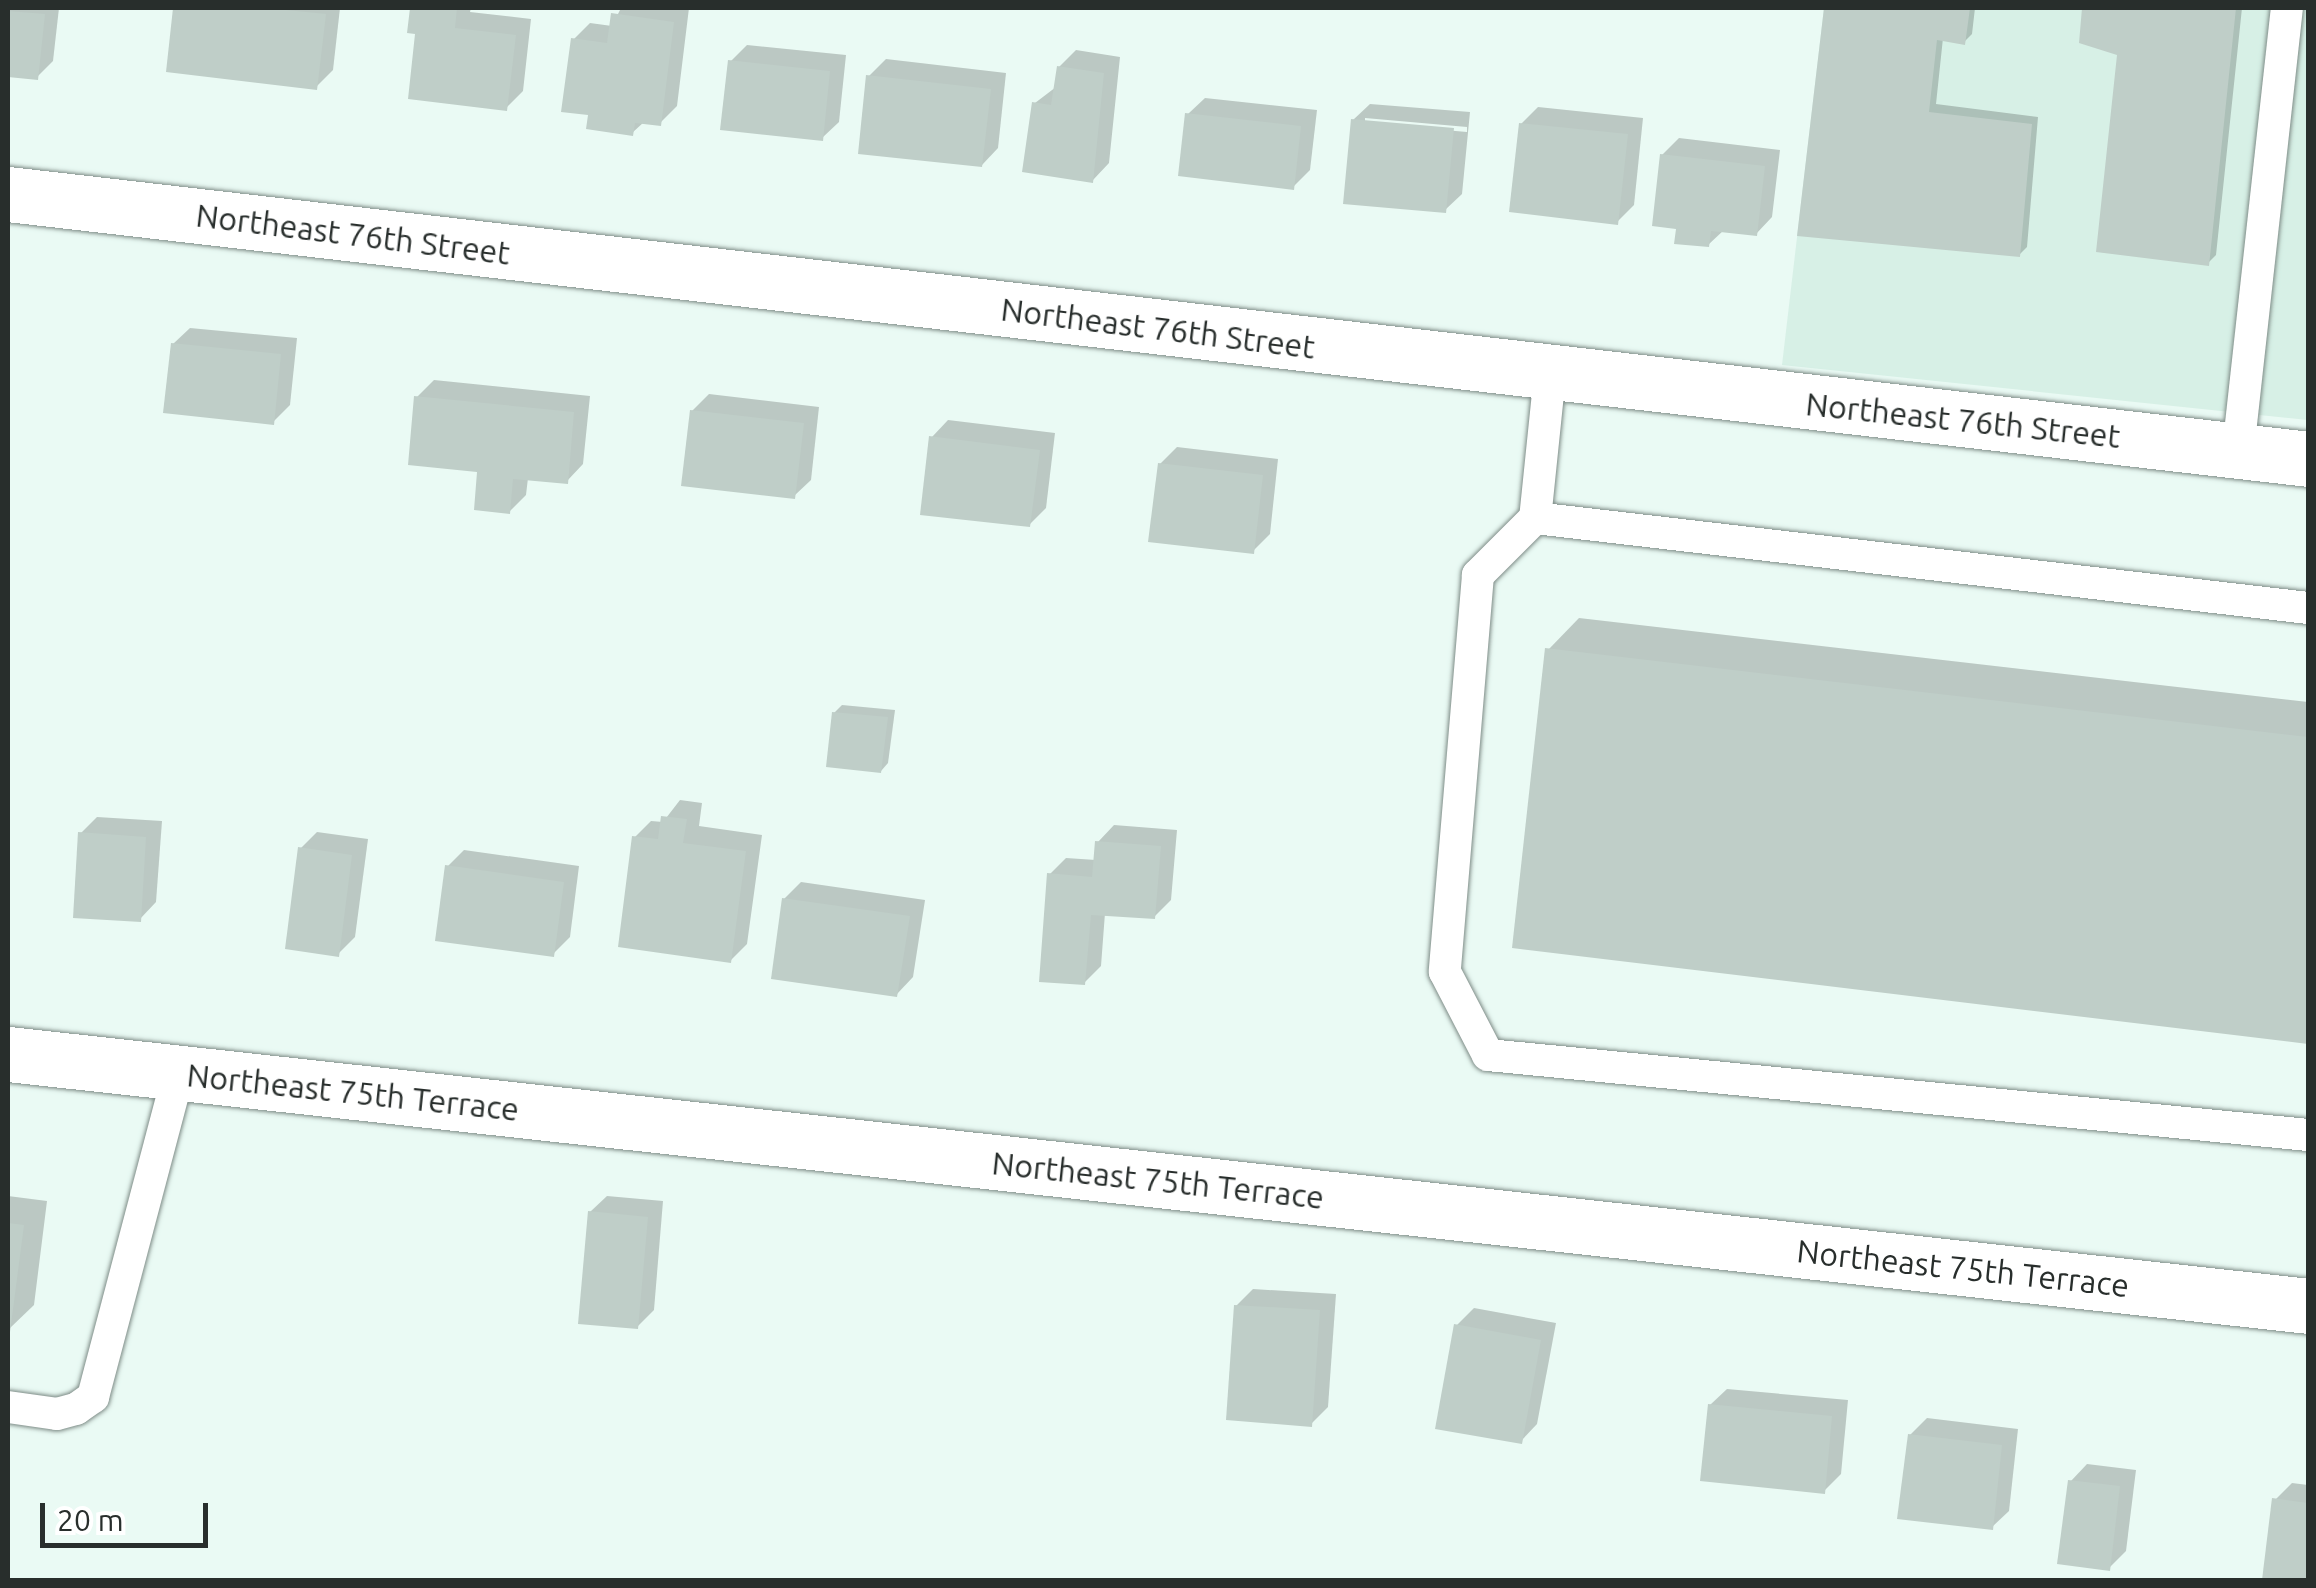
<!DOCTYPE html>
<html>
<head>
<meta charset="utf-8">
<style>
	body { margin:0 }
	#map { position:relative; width:2316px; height:1588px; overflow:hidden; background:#eafaf4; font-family:Ubuntu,sans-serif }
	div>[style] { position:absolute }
	.built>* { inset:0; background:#d7f0e6 }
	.shadow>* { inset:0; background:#0003 }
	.building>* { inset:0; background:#bfcec8 }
	.roads { filter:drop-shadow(0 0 2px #7e8c87) drop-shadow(0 0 2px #7e8c87) }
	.service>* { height:32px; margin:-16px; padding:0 16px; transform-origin:16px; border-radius:16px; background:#fff }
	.minor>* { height:55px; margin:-27.5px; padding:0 27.5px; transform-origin:27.5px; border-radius:27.5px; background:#fff }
	.tertiary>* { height:55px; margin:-27.5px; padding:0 27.5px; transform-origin:27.5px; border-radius:27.5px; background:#fff }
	span { translate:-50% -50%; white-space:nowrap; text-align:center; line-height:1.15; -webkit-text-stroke:8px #fff; paint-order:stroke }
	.street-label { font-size:32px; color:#282e2c }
	.frame { position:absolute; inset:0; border:10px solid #282e2c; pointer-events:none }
	.scale { position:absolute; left:40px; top:1503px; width:168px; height:45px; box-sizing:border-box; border:5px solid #282e2c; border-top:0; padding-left:12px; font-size:30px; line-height:35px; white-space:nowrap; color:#282e2c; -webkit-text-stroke:8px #fff; paint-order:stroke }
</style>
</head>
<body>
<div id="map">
	<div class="built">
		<i style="clip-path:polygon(1824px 8px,2308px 8px,2308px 420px,1782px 365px)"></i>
	</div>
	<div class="shadow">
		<i style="clip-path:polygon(8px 8px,59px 8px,53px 61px,37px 77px,8px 74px)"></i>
		<i style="clip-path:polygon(176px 8px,340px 8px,333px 70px,316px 87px,168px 70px)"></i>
		<i style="clip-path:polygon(413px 8px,471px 8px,470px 12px,531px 19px,523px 91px,506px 108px,418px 32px,410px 31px)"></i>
		<i style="clip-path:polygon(621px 8px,689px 8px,677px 106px,660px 123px,644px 122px,632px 133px,591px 113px,573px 40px,590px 23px,612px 26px)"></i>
		<i style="clip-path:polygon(1827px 8px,1975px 8px,1972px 34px,1964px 42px,1943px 38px,1936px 104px,2038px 117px,2027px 247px,2019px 255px,1800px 234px)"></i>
		<i style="clip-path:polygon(2085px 8px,2242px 8px,2216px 255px,2208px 263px,2120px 53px,2082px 41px)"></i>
		<i style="clip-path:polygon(747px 45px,846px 55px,839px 122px,822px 138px,730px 62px)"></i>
		<i style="clip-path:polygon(1076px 50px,1120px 57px,1109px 163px,1093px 180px,1035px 103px,1056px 87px,1059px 67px)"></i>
		<i style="clip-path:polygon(886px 59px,1006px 73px,998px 148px,982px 165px,869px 76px)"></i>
		<i style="clip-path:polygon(1205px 98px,1317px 110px,1310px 170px,1293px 187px,1188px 114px)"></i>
		<i style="clip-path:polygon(evenodd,1370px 104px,1470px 112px,1462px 194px,1445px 210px,1353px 120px,1370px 104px,1365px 118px,1467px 127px,1467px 132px,1365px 123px,1365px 118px)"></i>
		<i style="clip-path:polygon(1538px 107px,1643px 118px,1634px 205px,1617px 222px,1521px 124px)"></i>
		<i style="clip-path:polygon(1679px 138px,1780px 150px,1772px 217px,1756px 234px,1724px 230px,1708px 245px,1678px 226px,1662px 155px)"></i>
		<i style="clip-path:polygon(190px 328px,297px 338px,290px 405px,273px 422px,173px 344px)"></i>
		<i style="clip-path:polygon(434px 380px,590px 396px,583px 464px,567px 481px,528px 478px,526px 495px,509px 512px,417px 397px)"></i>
		<i style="clip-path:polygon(709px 394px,819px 407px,811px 480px,794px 496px,692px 411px)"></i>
		<i style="clip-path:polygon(948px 420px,1055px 433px,1046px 508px,1029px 525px,932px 437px)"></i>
		<i style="clip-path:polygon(1177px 447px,1278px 459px,1270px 534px,1253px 551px,1160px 464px)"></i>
		<i style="clip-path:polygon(1579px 618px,2308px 702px,2308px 1041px,1515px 946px,1548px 650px)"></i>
		<i style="clip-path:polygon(842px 705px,895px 710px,888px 763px,881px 771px,834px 713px)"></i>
		<i style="clip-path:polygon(680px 800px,702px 803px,699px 826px,762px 835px,747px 944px,730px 961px,635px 837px,651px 821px,663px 822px)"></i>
		<i style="clip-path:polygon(97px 817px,162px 821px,156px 902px,140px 919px,80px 834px)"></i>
		<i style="clip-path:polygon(1114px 825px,1177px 830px,1171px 900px,1154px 917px,1105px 913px,1101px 966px,1084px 983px,1050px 874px,1066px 858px,1096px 860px,1098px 842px)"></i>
		<i style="clip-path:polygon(317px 832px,368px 839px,355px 937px,338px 954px,301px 848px)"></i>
		<i style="clip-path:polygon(464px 850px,579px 866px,570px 937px,553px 954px,447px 867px)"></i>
		<i style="clip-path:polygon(801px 882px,925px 900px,913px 977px,897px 994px,784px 899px)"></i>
		<i style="clip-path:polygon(8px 1196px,47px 1201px,34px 1305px,9px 1329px)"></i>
		<i style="clip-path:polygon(607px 1196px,663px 1201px,654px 1310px,637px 1327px,590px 1212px)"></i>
		<i style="clip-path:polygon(1253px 1289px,1336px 1294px,1328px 1407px,1311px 1424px,1236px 1306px)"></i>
		<i style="clip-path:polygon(1474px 1308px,1556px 1323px,1537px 1424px,1521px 1441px,1457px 1325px)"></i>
		<i style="clip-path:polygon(1727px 1389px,1848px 1400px,1841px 1474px,1824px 1491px,1710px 1405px)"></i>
		<i style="clip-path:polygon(1927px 1418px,2018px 1429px,2009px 1511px,1992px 1527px,1910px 1435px)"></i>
		<i style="clip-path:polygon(2087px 1464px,2136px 1470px,2126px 1551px,2109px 1568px,2071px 1481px)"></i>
		<i style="clip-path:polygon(2292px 1483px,2308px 1485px,2308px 1580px,2265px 1580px,2275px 1500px)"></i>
	</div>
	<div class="building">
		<i style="clip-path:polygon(173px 8px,266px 8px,326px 14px,317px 90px,166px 72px)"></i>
		<i style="clip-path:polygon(410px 8px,457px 8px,455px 28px,516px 35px,507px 111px,408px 99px,415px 34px,407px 33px)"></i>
		<i style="clip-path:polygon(1824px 8px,1970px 8px,1965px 45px,1937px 40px,1929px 112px,2032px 124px,2020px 257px,1797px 236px)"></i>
		<i style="clip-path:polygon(2082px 8px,2236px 8px,2209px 266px,2096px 252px,2117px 55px,2079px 43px)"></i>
		<i style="clip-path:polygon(8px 11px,45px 14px,38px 80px,8px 77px)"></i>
		<i style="clip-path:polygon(611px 13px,674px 22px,661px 126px,635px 123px,633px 136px,586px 129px,588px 115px,561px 112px,571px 38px,607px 43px)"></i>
		<i style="clip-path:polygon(728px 60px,830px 71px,823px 141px,720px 130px)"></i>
		<i style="clip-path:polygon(1057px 66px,1104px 73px,1093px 183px,1022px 172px,1032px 102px,1051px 105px)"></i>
		<i style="clip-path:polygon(866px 75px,991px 89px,982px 167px,858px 154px)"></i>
		<i style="clip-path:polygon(1185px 113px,1301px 126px,1294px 190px,1178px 176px)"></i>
		<i style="clip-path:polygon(1351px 119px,1454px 128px,1446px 213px,1343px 204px)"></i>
		<i style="clip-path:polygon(1519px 123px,1628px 134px,1618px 225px,1509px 212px)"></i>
		<i style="clip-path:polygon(1660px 154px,1765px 166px,1757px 236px,1711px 231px,1709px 247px,1674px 244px,1676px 229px,1652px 226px)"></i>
		<i style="clip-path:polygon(171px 343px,281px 354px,274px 425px,163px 413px)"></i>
		<i style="clip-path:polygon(414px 396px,574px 412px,568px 484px,513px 479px,510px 514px,474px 510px,477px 472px,408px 465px)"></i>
		<i style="clip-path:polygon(690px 410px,804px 423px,795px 499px,681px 486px)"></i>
		<i style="clip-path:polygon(929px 436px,1040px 450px,1030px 527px,920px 515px)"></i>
		<i style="clip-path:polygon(1158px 463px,1263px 475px,1254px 554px,1148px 542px)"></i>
		<i style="clip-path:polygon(1545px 648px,2308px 737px,2308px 1044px,1512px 948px)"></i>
		<i style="clip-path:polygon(832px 712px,888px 717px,881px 773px,826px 767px)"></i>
		<i style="clip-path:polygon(661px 816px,687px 819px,683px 843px,746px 851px,731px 963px,618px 947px,632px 836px,658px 839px)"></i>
		<i style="clip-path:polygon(78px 832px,146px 837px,141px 922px,73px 918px)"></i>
		<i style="clip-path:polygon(1095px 841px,1161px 846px,1155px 919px,1091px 915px,1085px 985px,1039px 982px,1047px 873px,1092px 877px)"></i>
		<i style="clip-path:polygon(298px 847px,352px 855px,339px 957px,285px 949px)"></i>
		<i style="clip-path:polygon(445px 865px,564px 882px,554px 957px,435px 941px)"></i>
		<i style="clip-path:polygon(782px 898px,910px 916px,897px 997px,771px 979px)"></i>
		<i style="clip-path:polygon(588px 1211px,648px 1217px,638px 1329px,578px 1324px)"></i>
		<i style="clip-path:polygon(8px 1223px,24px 1225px,10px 1332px,8px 1332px)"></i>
		<i style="clip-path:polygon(1234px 1305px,1320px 1310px,1312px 1427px,1226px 1420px)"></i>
		<i style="clip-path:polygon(1454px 1324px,1541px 1340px,1522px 1444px,1435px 1429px)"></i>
		<i style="clip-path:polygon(1708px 1404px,1832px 1416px,1825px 1494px,1700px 1481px)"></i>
		<i style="clip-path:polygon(1908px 1434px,2002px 1445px,1993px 1530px,1897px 1519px)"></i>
		<i style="clip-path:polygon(2068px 1480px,2120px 1486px,2110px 1571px,2057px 1564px)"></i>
		<i style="clip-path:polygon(2272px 1498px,2308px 1503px,2308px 1580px,2262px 1580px)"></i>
	</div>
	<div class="roads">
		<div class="service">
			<i style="left:1550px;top:374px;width:145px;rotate:95.9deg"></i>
			<i style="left:1535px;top:518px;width:81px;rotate:135deg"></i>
			<i style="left:1478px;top:575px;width:398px;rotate:94.8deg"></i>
			<i style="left:1445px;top:972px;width:93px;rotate:62.6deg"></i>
			<i style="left:1488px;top:1055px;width:824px;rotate:5.57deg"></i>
			<i style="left:2238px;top:451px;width:446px;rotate:-83.7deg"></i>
			<i style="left:1535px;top:518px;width:778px;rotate:6.64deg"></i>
			<i style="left:8px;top:1407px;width:49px;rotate:8.1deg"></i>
			<i style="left:57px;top:1414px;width:20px;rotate:-15deg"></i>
			<i style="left:76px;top:1409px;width:21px;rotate:-35deg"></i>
			<i style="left:93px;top:1397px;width:336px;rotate:-75.2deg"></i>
		</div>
		<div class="minor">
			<i style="left:8px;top:1054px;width:2314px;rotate:6.25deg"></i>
		</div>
		<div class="tertiary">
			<i style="left:8px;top:194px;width:2315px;rotate:6.57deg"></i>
		</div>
	</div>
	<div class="street-label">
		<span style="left:353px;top:234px;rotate:7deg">Northeast 76th Street</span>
		<span style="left:1158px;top:328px;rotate:7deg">Northeast 76th Street</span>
		<span style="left:1963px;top:420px;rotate:6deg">Northeast 76th Street</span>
		<span style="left:353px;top:1092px;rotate:6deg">Northeast 75th Terrace</span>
		<span style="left:1158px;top:1180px;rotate:6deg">Northeast 75th Terrace</span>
		<span style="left:1963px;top:1268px;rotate:6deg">Northeast 75th Terrace</span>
	</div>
	<div class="frame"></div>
	<div class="scale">20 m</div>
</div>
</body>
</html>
